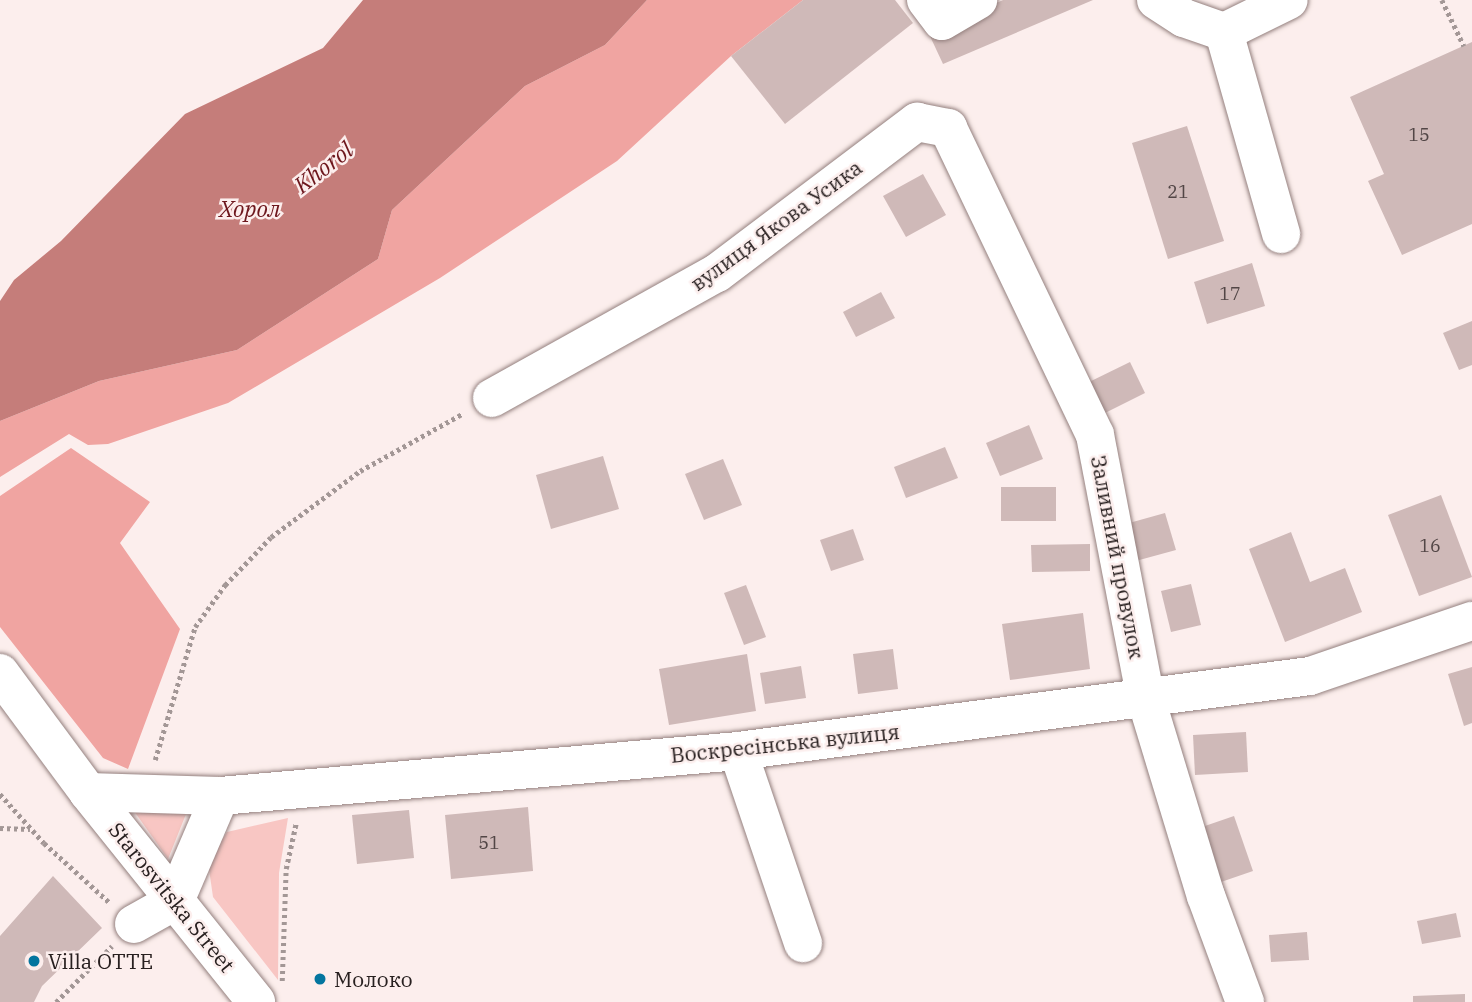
<!DOCTYPE html>
<html>
<head>
<meta charset="utf-8">
<style>
	body { margin:0 }
	#map { position:relative; width:1472px; height:1002px; overflow:hidden; background:#fceeed; font-family:"IBM Plex Serif",serif }
	div>[style] { position:absolute }
	.green>* { inset:0; background:#f8c6c3 }
	.forest>* { inset:0; background:#f0a4a1 }
	.water>* { inset:0; background:#c57d7a }
	.building>* { inset:0; background:#cfb9b8 }
	.path>* { height:4.5px; margin-top:-2.25px; transform-origin:0; background:repeating-linear-gradient(90deg,#a39796 0 3.5px,transparent 0 7px) }
	.roads { filter:drop-shadow(0 0 2px #94807e) drop-shadow(0 0 2px #94807e) }
	.minor>* { height:38px; margin:-19px; padding:0 19px; transform-origin:19px; border-radius:19px; background:#fff }
	.dots>* { width:19px; height:19px; translate:-50% -50%; box-sizing:border-box; border:4px solid #fceeed; border-radius:50% }
	span { translate:-50% -50%; white-space:nowrap; text-align:center; line-height:1.15; -webkit-text-stroke:5px #fceeed; paint-order:stroke }
	.number-label { font-size:18px; color:#524646 }
	.number-label span { -webkit-text-stroke-width:0 }
	.street-label { font-size:21px; color:#282020 }
	.poi-label { font-size:21px; color:#282020 }
	.left { translate:0 -50%; text-align:left }
	.water-label { font-size:23px; color:#6d161c; font-style:italic }
</style>
</head>
<body>
<div id="map">
	<div class="green">
		<i style="clip-path:polygon(188px 809px,168px 859px,134px 811px)"></i>
		<i style="clip-path:polygon(288px 818px,279px 873px,278px 980px,213px 897px,208px 862px,227px 832px)"></i>
	</div>
	<div class="forest">
		<i style="clip-path:polygon(647px 0,803px 0,731px 56px,617px 161px,440px 278px,228px 403px,108px 444px,88px 445px,69px 434px,0 477px,0 421px,99px 381px,237px 350px,378px 259px,392px 210px,525px 86px,605px 45px)"></i>
		<i style="clip-path:polygon(71px 448px,150px 502px,120px 543px,180px 629px,128px 769px,103px 758px,0 627px,0 496px)"></i>
	</div>
	<div class="water">
		<i style="clip-path:polygon(363px 0,647px 0,605px 45px,525px 86px,392px 210px,378px 259px,237px 350px,99px 381px,0 421px,0 301px,14px 280px,61px 241px,185px 114px,323px 48px)"></i>
	</div>
	<div class="building">
		<i style="clip-path:polygon(803px 0,895px 0,913px 23px,785px 124px,731px 56px)"></i>
		<i style="clip-path:polygon(1003px 0,1093px 0,943px 64px,929px 34px)"></i>
		<i style="clip-path:polygon(1472px 42px,1472px 224px,1402px 255px,1368px 181px,1384px 174px,1350px 97px)"></i>
		<i style="clip-path:polygon(1187px 126px,1224px 241px,1168px 259px,1132px 143px)"></i>
		<i style="clip-path:polygon(923px 174px,946px 215px,906px 237px,883px 196px)"></i>
		<i style="clip-path:polygon(1252px 263px,1265px 306px,1207px 324px,1194px 282px)"></i>
		<i style="clip-path:polygon(881px 292px,895px 318px,856px 337px,843px 312px)"></i>
		<i style="clip-path:polygon(1472px 321px,1472px 365px,1459px 370px,1443px 333px)"></i>
		<i style="clip-path:polygon(1130px 362px,1145px 393px,1101px 415px,1085px 384px)"></i>
		<i style="clip-path:polygon(1029px 425px,1043px 459px,1000px 476px,986px 443px)"></i>
		<i style="clip-path:polygon(945px 447px,958px 478px,906px 498px,894px 467px)"></i>
		<i style="clip-path:polygon(603px 456px,619px 509px,551px 529px,536px 475px)"></i>
		<i style="clip-path:polygon(723px 459px,742px 505px,704px 520px,685px 474px)"></i>
		<i style="clip-path:polygon(1001px 487px,1056px 487px,1056px 521px,1001px 521px)"></i>
		<i style="clip-path:polygon(1441px 495px,1472px 577px,1419px 596px,1388px 515px)"></i>
		<i style="clip-path:polygon(1165px 513px,1176px 550px,1132px 562px,1122px 525px)"></i>
		<i style="clip-path:polygon(853px 529px,864px 560px,831px 571px,820px 540px)"></i>
		<i style="clip-path:polygon(1291px 532px,1310px 582px,1345px 568px,1362px 612px,1285px 642px,1249px 549px)"></i>
		<i style="clip-path:polygon(1090px 544px,1090px 571px,1032px 572px,1031px 545px)"></i>
		<i style="clip-path:polygon(1191px 584px,1201px 625px,1171px 632px,1161px 591px)"></i>
		<i style="clip-path:polygon(746px 585px,766px 637px,744px 645px,724px 593px)"></i>
		<i style="clip-path:polygon(1083px 613px,1090px 669px,1010px 680px,1002px 624px)"></i>
		<i style="clip-path:polygon(893px 649px,898px 689px,858px 694px,853px 654px)"></i>
		<i style="clip-path:polygon(747px 654px,756px 711px,669px 725px,659px 669px)"></i>
		<i style="clip-path:polygon(801px 666px,806px 698px,765px 704px,760px 673px)"></i>
		<i style="clip-path:polygon(1472px 667px,1472px 723px,1464px 726px,1448px 674px)"></i>
		<i style="clip-path:polygon(1246px 732px,1248px 772px,1195px 775px,1193px 735px)"></i>
		<i style="clip-path:polygon(528px 807px,533px 871px,451px 879px,445px 815px)"></i>
		<i style="clip-path:polygon(409px 810px,414px 858px,357px 864px,352px 815px)"></i>
		<i style="clip-path:polygon(1234px 816px,1253px 871px,1221px 882px,1202px 827px)"></i>
		<i style="clip-path:polygon(53px 876px,102px 928px,42px 986px,34px 1002px,0 1002px,0 936px)"></i>
		<i style="clip-path:polygon(1456px 913px,1461px 937px,1422px 944px,1417px 921px)"></i>
		<i style="clip-path:polygon(1307px 932px,1309px 960px,1271px 962px,1269px 935px)"></i>
		<i style="clip-path:polygon(1465px 994px,1465px 1002px,1413px 1002px,1413px 996px)"></i>
	</div>
	<div class="path">
		<i style="left:1442px;top:0;width:51px;rotate:64.4deg"></i>
		<i style="left:155px;top:760px;width:139px;rotate:-73.3deg"></i>
		<i style="left:195px;top:627px;width:52px;rotate:-54.5deg"></i>
		<i style="left:225px;top:585px;width:66px;rotate:-46.2deg"></i>
		<i style="left:271px;top:537px;width:111px;rotate:-36.6deg"></i>
		<i style="left:360px;top:471px;width:117px;rotate:-29.2deg"></i>
		<i style="left:0;top:794px;width:66px;rotate:48.1deg"></i>
		<i style="left:44px;top:843px;width:88px;rotate:42.2deg"></i>
		<i style="left:0;top:828px;width:30px;rotate:2deg"></i>
		<i style="left:282px;top:981px;width:112px;rotate:-88deg"></i>
		<i style="left:286px;top:869px;width:47px;rotate:-77.7deg"></i>
		<i style="left:56px;top:1002px;width:79px;rotate:-45deg"></i>
	</div>
	<div class="roads">
		<div class="minor">
			<i style="left:926px;top:0;width:26px;rotate:53deg"></i>
			<i style="left:942px;top:21px;width:42px;rotate:-30.3deg"></i>
			<i style="left:1156px;top:0;width:33px;rotate:33deg"></i>
			<i style="left:1184px;top:18px;width:42px;rotate:19.3deg"></i>
			<i style="left:1224px;top:32px;width:72px;rotate:-26.2deg"></i>
			<i style="left:1224px;top:32px;width:210px;rotate:74.2deg"></i>
			<i style="left:492px;top:398px;width:257px;rotate:-29.1deg"></i>
			<i style="left:717px;top:273px;width:251px;rotate:-37.1deg"></i>
			<i style="left:917px;top:122px;width:32px;rotate:11deg"></i>
			<i style="left:948px;top:128px;width:340px;rotate:64.4deg"></i>
			<i style="left:1095px;top:435px;width:269px;rotate:79.1deg"></i>
			<i style="left:1146px;top:699px;width:206px;rotate:73.1deg"></i>
			<i style="left:1206px;top:896px;width:113px;rotate:69.8deg"></i>
			<i style="left:0;top:673px;width:148px;rotate:53.5deg"></i>
			<i style="left:88px;top:792px;width:269px;rotate:51.3deg"></i>
			<i style="left:738px;top:751px;width:203px;rotate:71.3deg"></i>
			<i style="left:88px;top:792px;width:132px;rotate:1.7deg"></i>
			<i style="left:220px;top:796px;width:520px;rotate:-4.96deg"></i>
			<i style="left:738px;top:751px;width:577px;rotate:-7.47deg"></i>
			<i style="left:1310px;top:676px;width:171px;rotate:-18.8deg"></i>
			<i style="left:134px;top:924px;width:47px;rotate:-29.3deg"></i>
			<i style="left:175px;top:901px;width:114px;rotate:-66.8deg"></i>
		</div>
	</div>
	<div class="dots">
		<i style="left:34px;top:961px;background:#03759f"></i>
		<i style="left:320px;top:979px;background:#03759f"></i>
	</div>
	<div class="number-label">
		<span style="left:1419px;top:135px">15</span>
		<span style="left:1178px;top:192px">21</span>
		<span style="left:1230px;top:294px">17</span>
		<span style="left:1430px;top:546px">16</span>
		<span style="left:489px;top:843px">51</span>
	</div>
	<div class="street-label">
		<span style="left:776px;top:225px;rotate:-36deg">вулиця Якова Усика</span>
		<span style="left:1118px;top:557px;rotate:79deg">Заливний провулок</span>
		<span style="left:785px;top:743px;rotate:-6deg">Воскресінська вулиця</span>
		<span style="left:172px;top:897px;rotate:51deg">Starosvitska Street</span>
	</div>
	<div class="poi-label">
		<span class="left" style="left:48px;top:961px">Villa OTTE</span>
		<span class="left" style="left:334px;top:979px">Молоко</span>
	</div>
	<div class="water-label">
		<span style="left:323px;top:167px;rotate:-38deg">Khorol</span>
		<span style="left:250px;top:208px">Хорол</span>
	</div>
</div>
</body>
</html>
